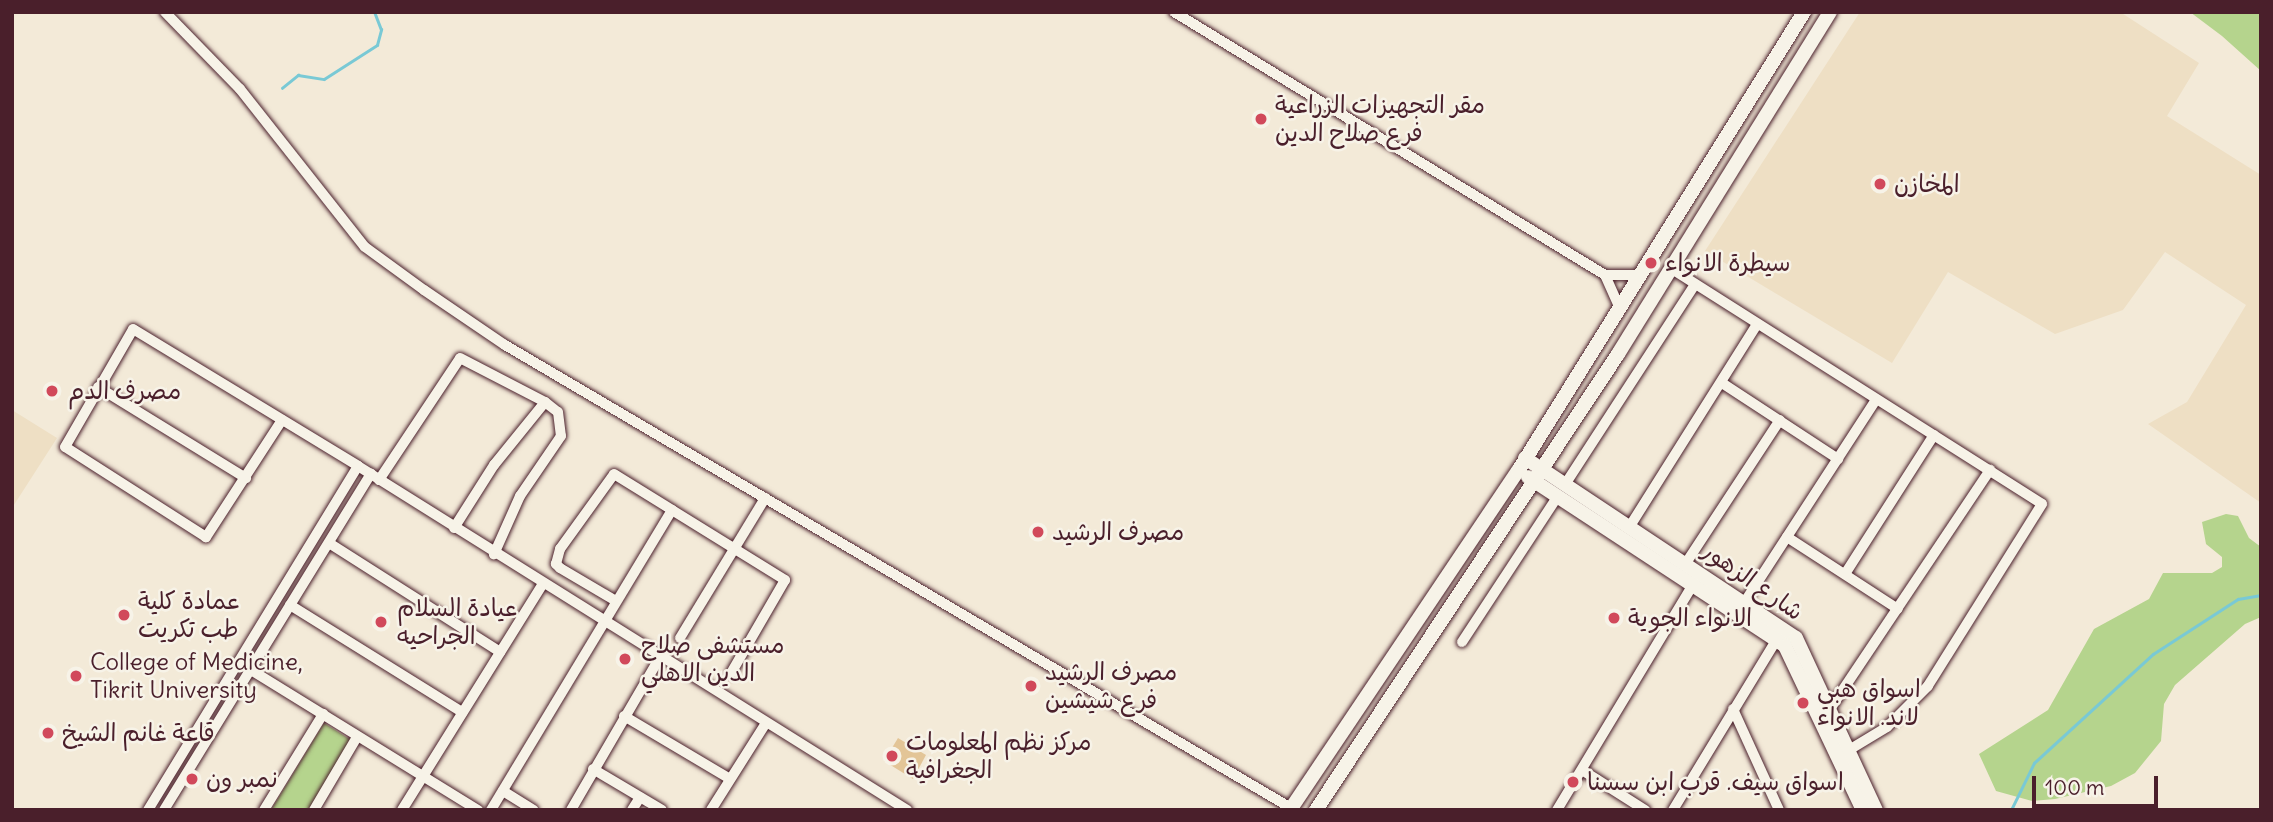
<!DOCTYPE html>
<html>
<head>
<meta charset="utf-8">
<style>
	body { margin:0 }
	#map { position:relative; width:2273px; height:822px; overflow:hidden; background:#f3ead8; font-family:Delius,"Playpen Sans Arabic",sans-serif }
	div>[style] { position:absolute }
	.built>* { inset:0; background:#eedfc4 }
	.green>* { inset:0; background:#b5d48d }
	.stream>* { height:2.5px; margin:-1.25px; padding:0 1.25px; transform-origin:1.25px; border-radius:1.25px; background:#79c9d5 }
	.building>* { inset:0; background:#e3c597 }
	.roads { filter:drop-shadow(0 0 2px #4a1f2b) drop-shadow(0 0 2px #4a1f2b) }
	.minor>* { height:10px; margin:-5px; padding:0 5px; transform-origin:5px; border-radius:5px; background:#f7f3e8 }
	.major>* { height:14px; margin:-7px; padding:0 7px; transform-origin:7px; border-radius:7px; background:#f7f3e8 }
	.dots>* { width:19px; height:19px; translate:-50% -50%; box-sizing:border-box; border:4px solid #f7f3e8; border-radius:50% }
	span { translate:-50% -50%; white-space:nowrap; text-align:center; line-height:1.15; -webkit-text-stroke:5px #f7f3e8; paint-order:stroke }
	.poi-label { font-size:24px; color:#4a1f2b }
	.left { translate:0 -50%; text-align:left }
	.street-label { font-size:24px; color:#4a1f2b }
	.frame { position:absolute; inset:0; border:14px solid #4a1f2b; pointer-events:none }
	.scale { position:absolute; left:2032px; top:776px; width:126px; height:32px; box-sizing:border-box; border:4px solid #4a1f2b; border-top:0; padding-left:9px; font-size:21px; line-height:24px; white-space:nowrap; color:#4a1f2b; -webkit-text-stroke:5px #f7f3e8; paint-order:stroke }
</style>
</head>
<body>
<div id="map">
	<div class="built">
		<i style="clip-path:polygon(1860px 12px,2120px 12px,2199px 63px,2167px 116px,2261px 175px,2261px 503px,2148px 424px,2187px 402px,2246px 305px,2165px 252px,2123px 310px,2055px 334px,1948px 272px,1892px 363px,1705px 251px)"></i>
		<i style="clip-path:polygon(12px 410px,57px 438px,12px 508px)"></i>
	</div>
	<div class="green">
		<i style="clip-path:polygon(2190px 12px,2261px 12px,2261px 71px,2222px 36px)"></i>
		<i style="clip-path:polygon(2226px 514px,2238px 516px,2249px 538px,2261px 547px,2261px 617px,2245px 624px,2175px 685px,2164px 704px,2161px 741px,2135px 773px,2111px 786px,2055px 799px,2032px 801px,1996px 791px,1979px 754px,2048px 710px,2094px 629px,2149px 599px,2163px 573px,2212px 573px,2222px 567px,2222px 557px,2206px 544px,2202px 522px)"></i>
		<i style="clip-path:polygon(324px 723px,351px 740px,308px 810px,271px 810px)"></i>
	</div>
	<div class="stream">
		<i style="left:282px;top:88px;width:21px;rotate:-39deg"></i>
		<i style="left:298px;top:75px;width:26px;rotate:9deg"></i>
		<i style="left:324px;top:79px;width:63px;rotate:-32.7deg"></i>
		<i style="left:377px;top:45px;width:16px;rotate:-75deg"></i>
		<i style="left:381px;top:30px;width:19px;rotate:-111deg"></i>
		<i style="left:2011px;top:810px;width:52px;rotate:-63.9deg"></i>
		<i style="left:2034px;top:763px;width:161px;rotate:-42.5deg"></i>
		<i style="left:2153px;top:654px;width:101px;rotate:-32.9deg"></i>
		<i style="left:2238px;top:599px;width:23px;rotate:-10deg"></i>
	</div>
	<div class="building">
		<i style="clip-path:polygon(898px 738px,926px 755px,913px 779px,884px 761px)"></i>
	</div>
	<div class="roads">
		<div class="minor">
			<i style="left:165px;top:12px;width:107px;rotate:45.8deg"></i>
			<i style="left:240px;top:89px;width:201px;rotate:51.7deg"></i>
			<i style="left:365px;top:247px;width:73px;rotate:36.1deg"></i>
			<i style="left:424px;top:290px;width:98px;rotate:34.2deg"></i>
			<i style="left:505px;top:345px;width:912px;rotate:30.5deg"></i>
			<i style="left:1174px;top:12px;width:505px;rotate:31.39deg"></i>
			<i style="left:1605px;top:275px;width:37px;rotate:66deg"></i>
			<i style="left:1672px;top:269px;width:438px;rotate:32.4deg"></i>
			<i style="left:2042px;top:504px;width:215px;rotate:122.1deg"></i>
			<i style="left:1928px;top:686px;width:58px;rotate:135deg"></i>
			<i style="left:1887px;top:727px;width:44px;rotate:148.8deg"></i>
			<i style="left:1605px;top:275px;width:36px"></i>
			<i style="left:1722px;top:383px;width:139px;rotate:33.2deg"></i>
			<i style="left:98px;top:387px;width:174px;rotate:31.6deg"></i>
			<i style="left:282px;top:420px;width:140px;rotate:123deg"></i>
			<i style="left:206px;top:537px;width:167px;rotate:-147.4deg"></i>
			<i style="left:65px;top:447px;width:136px;rotate:-60deg"></i>
			<i style="left:133px;top:329px;width:263px;rotate:31.3deg"></i>
			<i style="left:358px;top:466px;width:648px;rotate:32.07deg"></i>
			<i style="left:379px;top:480px;width:146px;rotate:-56.4deg"></i>
			<i style="left:460px;top:358px;width:96px;rotate:27.4deg"></i>
			<i style="left:545px;top:402px;width:16px;rotate:38deg"></i>
			<i style="left:558px;top:412px;width:24px;rotate:83deg"></i>
			<i style="left:561px;top:436px;width:73px;rotate:124.3deg"></i>
			<i style="left:520px;top:496px;width:64px;rotate:114.1deg"></i>
			<i style="left:1566px;top:483px;width:237px;rotate:-57deg"></i>
			<i style="left:1630px;top:526px;width:239px;rotate:-57.8deg"></i>
			<i style="left:454px;top:528px;width:75px;rotate:-57.6deg"></i>
			<i style="left:494px;top:465px;width:81px;rotate:-51deg"></i>
			<i style="left:1787px;top:537px;width:132px;rotate:33deg"></i>
			<i style="left:329px;top:543px;width:203px;rotate:32.5deg"></i>
			<i style="left:1686px;top:563px;width:171px;rotate:-56.7deg"></i>
			<i style="left:1845px;top:574px;width:165px;rotate:-57.4deg"></i>
			<i style="left:616px;top:601px;width:65px;rotate:-149.5deg"></i>
			<i style="left:560px;top:568px;width:6px;rotate:-135deg"></i>
			<i style="left:556px;top:564px;width:16px;rotate:-75deg"></i>
			<i style="left:560px;top:549px;width:92px;rotate:-54.2deg"></i>
			<i style="left:614px;top:474px;width:68px;rotate:31.8deg"></i>
			<i style="left:1744px;top:603px;width:242px;rotate:-57deg"></i>
			<i style="left:290px;top:605px;width:203px;rotate:31.9deg"></i>
			<i style="left:680px;top:638px;width:164px;rotate:-58.7deg"></i>
			<i style="left:1462px;top:642px;width:175px;rotate:-56.7deg"></i>
			<i style="left:251px;top:670px;width:267px;rotate:31.7deg"></i>
			<i style="left:1733px;top:709px;width:111px;rotate:65.5deg"></i>
			<i style="left:1830px;top:709px;width:288px;rotate:-56.2deg"></i>
			<i style="left:624px;top:716px;width:123px;rotate:30.7deg"></i>
			<i style="left:593px;top:769px;width:80px;rotate:30.7deg"></i>
			<i style="left:1582px;top:770px;width:75px;rotate:32.4deg"></i>
			<i style="left:503px;top:791px;width:36px;rotate:32deg"></i>
			<i style="left:148px;top:810px;width:403px;rotate:-58.6deg"></i>
			<i style="left:164px;top:810px;width:395px;rotate:-58.4deg"></i>
			<i style="left:264px;top:810px;width:113px;rotate:-58.4deg"></i>
			<i style="left:314px;top:810px;width:85px;rotate:-59.5deg"></i>
			<i style="left:402px;top:810px;width:265px;rotate:-58.1deg"></i>
			<i style="left:491px;top:810px;width:350px;rotate:-58.9deg"></i>
			<i style="left:672px;top:510px;width:133px;rotate:31.8deg"></i>
			<i style="left:785px;top:580px;width:108px;rotate:120.1deg"></i>
			<i style="left:571px;top:810px;width:177px;rotate:-59.8deg"></i>
			<i style="left:632px;top:810px;width:15px;rotate:-58deg"></i>
			<i style="left:711px;top:810px;width:103px;rotate:-57.7deg"></i>
			<i style="left:1557px;top:810px;width:267px;rotate:-58.9deg"></i>
			<i style="left:1673px;top:810px;width:200px;rotate:-58.7deg"></i>
		</div>
		<div class="major">
			<i style="left:1525px;top:458px;width:325px;rotate:33.6deg"></i>
			<i style="left:1796px;top:638px;width:190px;rotate:65.1deg"></i>
			<i style="left:1528px;top:477px;width:308px;rotate:33.3deg"></i>
			<i style="left:1785px;top:646px;width:182px;rotate:64.6deg"></i>
			<i style="left:1290px;top:810px;width:409px;rotate:-56.1deg"></i>
			<i style="left:1518px;top:471px;width:541px;rotate:-58.07deg"></i>
			<i style="left:1316px;top:810px;width:547px;rotate:-56.48deg"></i>
			<i style="left:1618px;top:354px;width:402px;rotate:-58.2deg"></i>
		</div>
	</div>
	<div class="dots">
		<i style="left:1261px;top:119px;background:#d1495b"></i>
		<i style="left:1880px;top:184px;background:#d1495b"></i>
		<i style="left:1651px;top:263px;background:#d1495b"></i>
		<i style="left:52px;top:391px;background:#d1495b"></i>
		<i style="left:1038px;top:532px;background:#d1495b"></i>
		<i style="left:124px;top:615px;background:#d1495b"></i>
		<i style="left:1614px;top:618px;background:#d1495b"></i>
		<i style="left:381px;top:622px;background:#d1495b"></i>
		<i style="left:625px;top:659px;background:#d1495b"></i>
		<i style="left:76px;top:676px;background:#d1495b"></i>
		<i style="left:1031px;top:686px;background:#d1495b"></i>
		<i style="left:1803px;top:703px;background:#d1495b"></i>
		<i style="left:48px;top:733px;background:#d1495b"></i>
		<i style="left:892px;top:756px;background:#d1495b"></i>
		<i style="left:192px;top:779px;background:#d1495b"></i>
		<i style="left:1573px;top:782px;background:#d1495b"></i>
	</div>
	<div class="poi-label">
		<span class="left" style="left:1275px;top:119px">مقر التجهيزات الزراعية<br>فرع صلاح الدين</span>
		<span class="left" style="left:1894px;top:184px">المخازن</span>
		<span class="left" style="left:1665px;top:263px">سيطرة الانواء</span>
		<span class="left" style="left:68px;top:391px">مصرف الدم</span>
		<span class="left" style="left:1052px;top:532px">مصرف الرشيد</span>
		<span class="left" style="left:138px;top:615px">عمادة كلية<br>طب تكريت</span>
		<span class="left" style="left:397px;top:622px">عيادة السلام<br>الجراحيه</span>
		<span class="left" style="left:1628px;top:618px">الانواء الجوية</span>
		<span class="left" style="left:641px;top:659px">مستشفى صلاح<br>الدين الاهلي</span>
		<span class="left" style="left:90px;top:676px">College of Medicine,<br>Tikrit University</span>
		<span class="left" style="left:1045px;top:686px">مصرف الرشيد<br>فرع شيشين</span>
		<span class="left" style="left:1817px;top:703px">اسواق هبي<br>لاند. الانواء</span>
		<span class="left" style="left:62px;top:733px">قاعة غانم الشيخ</span>
		<span class="left" style="left:906px;top:756px">مركز نظم المعلومات<br>الجغرافية</span>
		<span class="left" style="left:206px;top:779px">نمبر ون</span>
		<span class="left" style="left:1587px;top:782px">اسواق سيف. قرب ابن سسنا</span>
	</div>
	<div class="street-label">
		<span style="left:1753px;top:581px;rotate:35deg">شارع الزهور</span>
	</div>
	<div class="frame"></div>
	<div class="scale">100 m</div>
</div>
</body>
</html>
